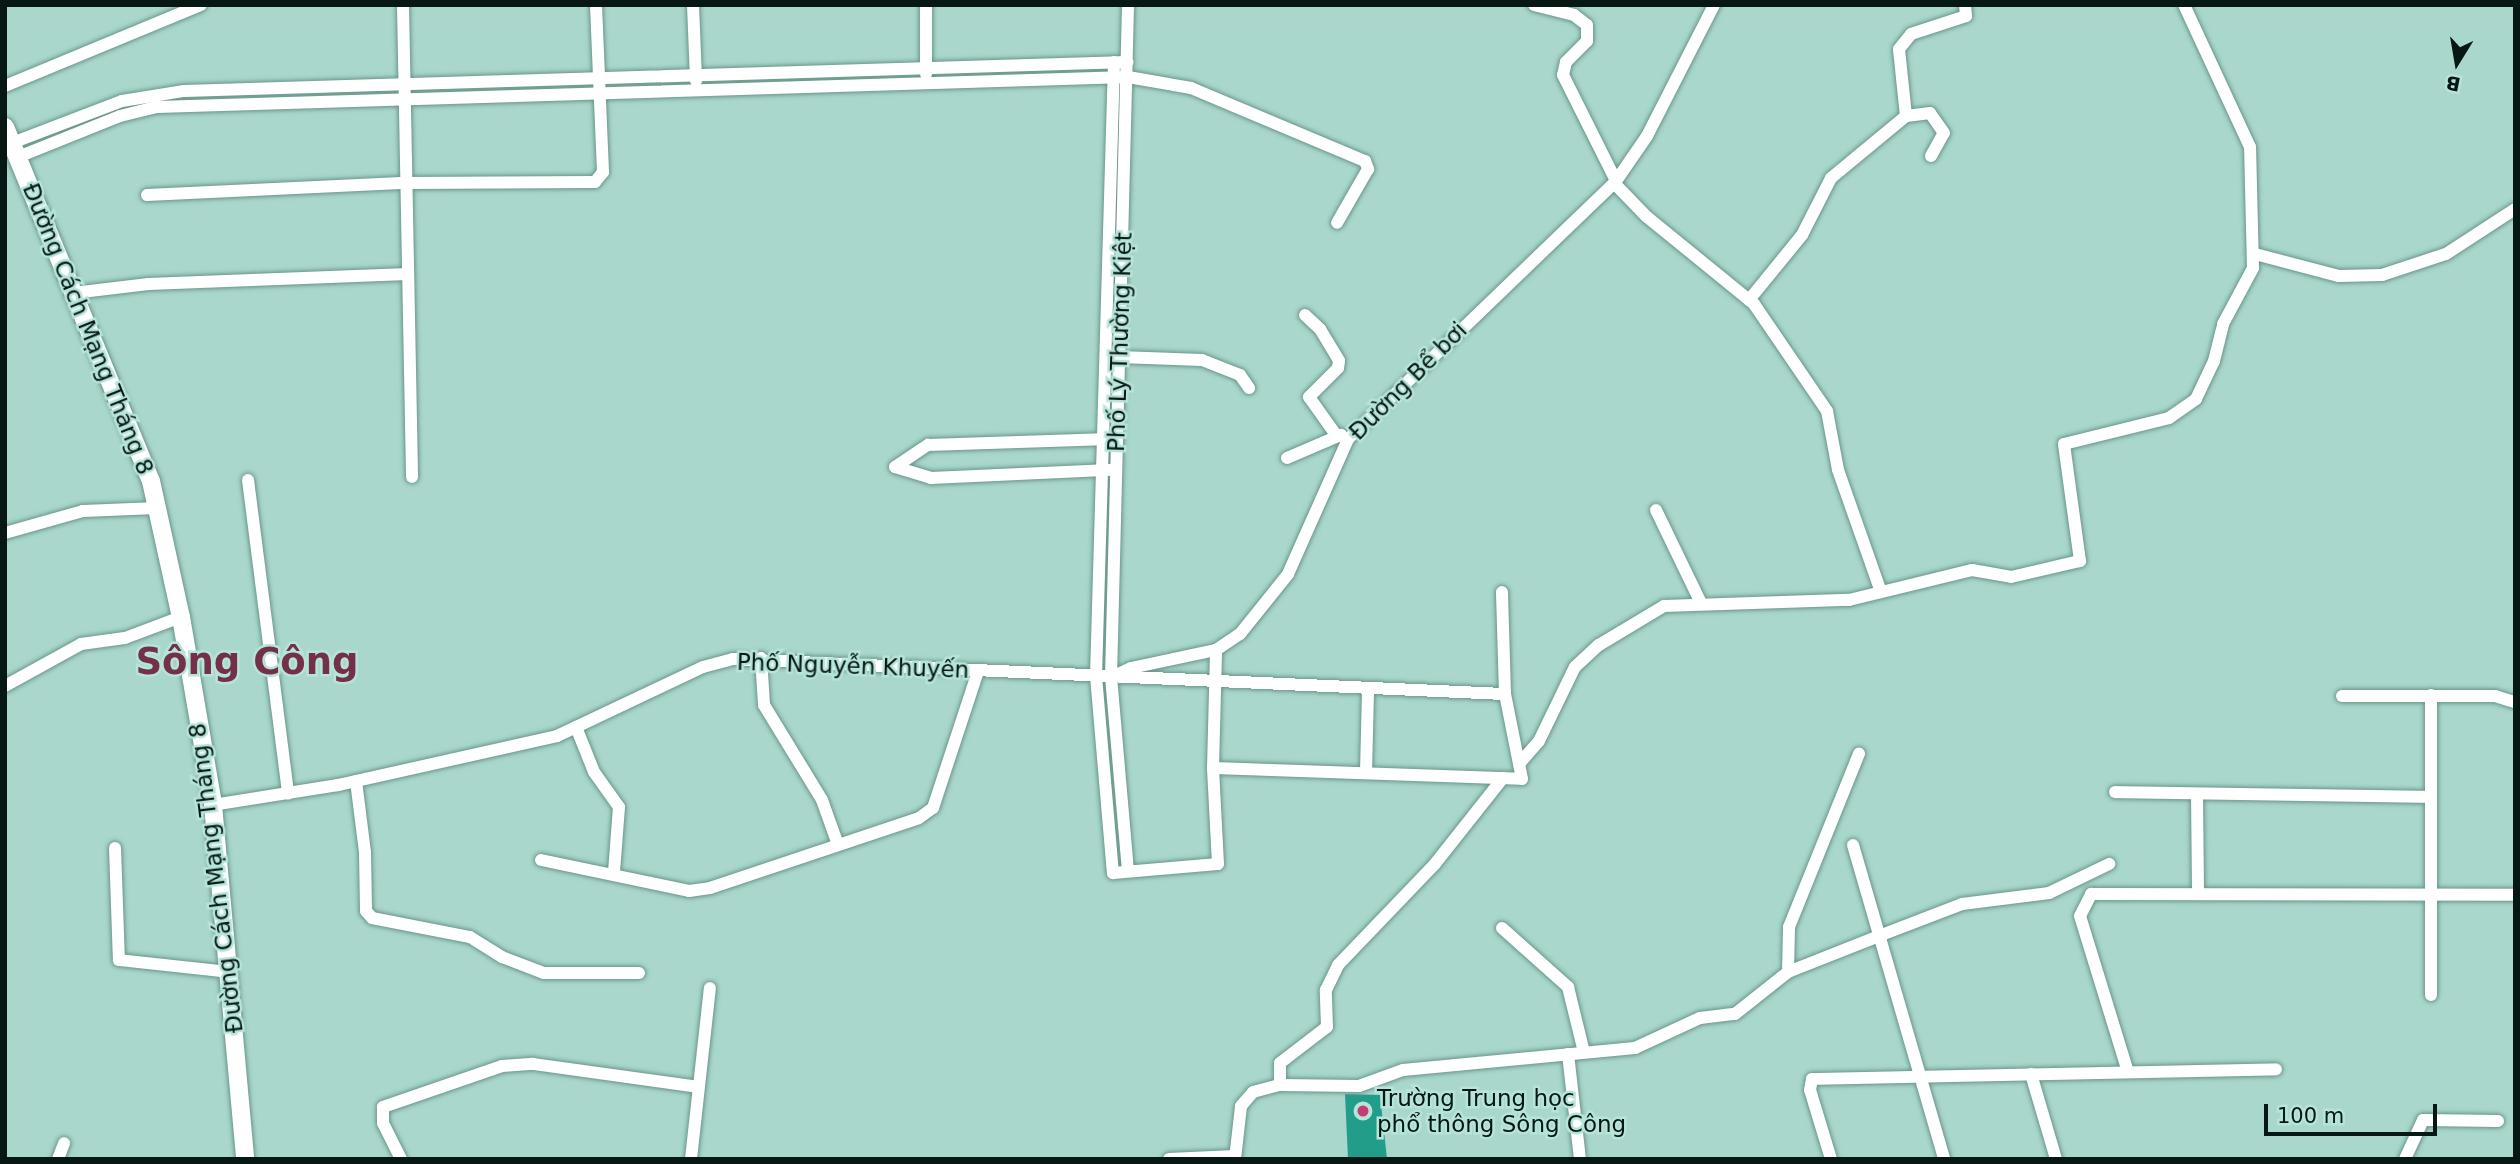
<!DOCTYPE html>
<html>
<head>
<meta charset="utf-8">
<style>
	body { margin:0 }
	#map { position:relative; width:2520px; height:1164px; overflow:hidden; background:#a9d7cc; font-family:"DejaVu Sans",sans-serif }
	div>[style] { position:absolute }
	.water>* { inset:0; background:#219d8a }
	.roads { filter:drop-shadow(0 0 2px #6a968c) drop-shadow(0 0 2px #6a968c) }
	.street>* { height:12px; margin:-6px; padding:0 6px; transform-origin:6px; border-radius:6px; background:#fff }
	.secondary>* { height:18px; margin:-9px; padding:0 9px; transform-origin:9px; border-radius:9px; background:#fff }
	.dots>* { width:19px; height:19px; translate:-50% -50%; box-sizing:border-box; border:4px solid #b6e4d9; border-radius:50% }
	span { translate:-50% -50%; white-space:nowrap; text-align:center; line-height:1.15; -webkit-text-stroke:5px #b6e4d9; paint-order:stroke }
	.street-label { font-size:23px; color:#061714 }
	.poi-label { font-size:23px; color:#061714 }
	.left { translate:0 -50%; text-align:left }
	.town-label { font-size:37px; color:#743049; font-weight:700 }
	.frame { position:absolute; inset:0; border:7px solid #061714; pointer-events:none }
	.north { position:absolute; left:2422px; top:28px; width:70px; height:70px; -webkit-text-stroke:5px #b6e4d9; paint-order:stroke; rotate:191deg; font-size:19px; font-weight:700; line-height:28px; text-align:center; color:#061714 }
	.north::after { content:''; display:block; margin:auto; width:24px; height:32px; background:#061714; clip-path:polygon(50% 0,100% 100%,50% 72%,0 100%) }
	.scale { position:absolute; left:2264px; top:1104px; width:173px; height:32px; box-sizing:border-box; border:4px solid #061714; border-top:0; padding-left:9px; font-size:21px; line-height:24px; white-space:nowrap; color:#061714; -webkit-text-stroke:5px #b6e4d9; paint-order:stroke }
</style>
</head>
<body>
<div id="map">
	<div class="water">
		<i style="clip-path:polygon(1345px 1094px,1380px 1095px,1387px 1159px,1348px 1159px)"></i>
	</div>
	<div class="roads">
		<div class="street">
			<i style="left:403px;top:5px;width:472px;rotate:88.9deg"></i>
			<i style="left:693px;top:5px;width:76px;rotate:87.7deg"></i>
			<i style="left:926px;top:5px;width:69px;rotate:90deg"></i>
			<i style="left:1534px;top:5px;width:41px;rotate:14deg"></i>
			<i style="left:1574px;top:15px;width:16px;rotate:38deg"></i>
			<i style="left:1587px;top:25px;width:16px;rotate:90deg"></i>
			<i style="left:1587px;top:41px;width:30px;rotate:135deg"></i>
			<i style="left:1566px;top:62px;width:13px;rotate:103deg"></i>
			<i style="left:1563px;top:75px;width:119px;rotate:63.4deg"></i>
			<i style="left:1114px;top:62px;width:614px;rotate:91.68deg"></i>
			<i style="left:1096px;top:676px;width:198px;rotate:85.1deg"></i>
			<i style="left:1113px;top:873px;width:105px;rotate:-4.9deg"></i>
			<i style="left:1218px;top:864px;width:96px;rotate:-93deg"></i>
			<i style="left:1213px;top:768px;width:118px;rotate:-88.5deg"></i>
			<i style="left:1216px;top:650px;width:29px;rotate:-34deg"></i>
			<i style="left:1240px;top:634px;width:77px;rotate:-51.3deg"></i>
			<i style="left:1288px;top:574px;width:148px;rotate:-66deg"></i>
			<i style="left:1348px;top:439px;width:372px;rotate:-43.9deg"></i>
			<i style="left:1616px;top:181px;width:55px;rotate:-55.4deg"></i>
			<i style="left:1647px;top:136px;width:147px;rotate:-62.9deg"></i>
			<i style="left:5px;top:86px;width:212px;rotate:-22.5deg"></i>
			<i style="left:12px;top:143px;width:118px;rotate:-20.9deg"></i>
			<i style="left:122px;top:101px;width:63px;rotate:-9.2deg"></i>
			<i style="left:184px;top:91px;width:944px;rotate:-1.76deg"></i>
			<i style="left:1931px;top:156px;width:26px;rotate:-61deg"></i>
			<i style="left:1944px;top:133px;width:24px;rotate:-125deg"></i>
			<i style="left:1930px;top:113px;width:24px;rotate:173deg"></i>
			<i style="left:1906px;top:116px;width:67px;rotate:-96deg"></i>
			<i style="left:1899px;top:49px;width:19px;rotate:-51deg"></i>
			<i style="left:1911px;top:34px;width:58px;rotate:-18.1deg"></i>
			<i style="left:1966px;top:16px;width:11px;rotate:-95deg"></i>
			<i style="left:18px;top:157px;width:110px;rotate:-21.9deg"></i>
			<i style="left:120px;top:116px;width:38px;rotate:-14deg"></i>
			<i style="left:157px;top:107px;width:971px;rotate:-1.77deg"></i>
			<i style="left:1128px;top:77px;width:64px;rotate:9.9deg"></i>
			<i style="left:1191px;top:88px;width:189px;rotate:22.8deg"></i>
			<i style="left:1365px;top:161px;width:9px;rotate:69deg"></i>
			<i style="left:1368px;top:169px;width:62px;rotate:119.9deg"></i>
			<i style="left:1614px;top:183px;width:47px;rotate:45.9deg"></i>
			<i style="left:1647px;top:217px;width:138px;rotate:39.1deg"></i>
			<i style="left:1754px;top:304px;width:130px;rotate:55.7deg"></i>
			<i style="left:1827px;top:411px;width:60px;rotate:79.4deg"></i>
			<i style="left:1838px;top:470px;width:129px;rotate:70.6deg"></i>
			<i style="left:147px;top:195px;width:259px;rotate:-2.7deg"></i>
			<i style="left:406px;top:183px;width:189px;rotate:-0.3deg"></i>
			<i style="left:595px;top:182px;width:13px;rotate:-51deg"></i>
			<i style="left:603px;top:172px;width:167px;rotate:-92.4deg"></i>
			<i style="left:2255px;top:254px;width:87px;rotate:14.7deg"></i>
			<i style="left:2339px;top:276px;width:43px;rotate:-1.3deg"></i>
			<i style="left:2382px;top:275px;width:67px;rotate:-18.2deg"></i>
			<i style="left:2446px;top:254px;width:82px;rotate:-33.1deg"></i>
			<i style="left:73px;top:293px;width:76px;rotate:-6.8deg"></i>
			<i style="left:148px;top:284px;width:260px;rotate:-2.2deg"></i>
			<i style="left:1749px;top:300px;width:84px;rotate:-50.8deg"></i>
			<i style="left:1802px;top:235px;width:64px;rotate:-63deg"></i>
			<i style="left:1831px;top:178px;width:97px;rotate:-39.6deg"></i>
			<i style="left:1305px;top:315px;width:21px;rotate:43deg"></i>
			<i style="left:1320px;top:329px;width:37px;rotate:59deg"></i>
			<i style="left:1339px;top:361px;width:7px;rotate:98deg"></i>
			<i style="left:1338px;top:368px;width:41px;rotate:135deg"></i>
			<i style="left:1309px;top:397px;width:47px;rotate:54.6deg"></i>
			<i style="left:1119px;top:357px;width:83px;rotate:2.1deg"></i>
			<i style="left:1202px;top:360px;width:41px;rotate:21.5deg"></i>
			<i style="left:1240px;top:375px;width:16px;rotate:55deg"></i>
			<i style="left:1287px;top:458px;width:59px;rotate:-23.1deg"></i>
			<i style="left:895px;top:467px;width:40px;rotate:-34deg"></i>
			<i style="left:928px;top:445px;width:181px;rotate:-1.9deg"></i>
			<i style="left:895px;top:467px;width:38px;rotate:17deg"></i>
			<i style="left:931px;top:478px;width:179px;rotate:-2.6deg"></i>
			<i style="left:248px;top:480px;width:316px;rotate:82.7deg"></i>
			<i style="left:1656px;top:510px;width:103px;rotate:64.2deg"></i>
			<i style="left:5px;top:533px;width:81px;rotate:-15.8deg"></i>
			<i style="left:83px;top:511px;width:74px;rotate:-2.3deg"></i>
			<i style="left:761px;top:658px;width:47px;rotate:86.3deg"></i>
			<i style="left:764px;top:705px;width:111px;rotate:58.6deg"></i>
			<i style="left:822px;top:800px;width:45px;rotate:70.3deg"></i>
			<i style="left:1114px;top:676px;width:19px;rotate:-25deg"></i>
			<i style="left:1131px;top:668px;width:87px;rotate:-12deg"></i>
			<i style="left:5px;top:686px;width:87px;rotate:-28.9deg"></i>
			<i style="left:81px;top:644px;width:44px;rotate:-7.8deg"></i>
			<i style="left:125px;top:638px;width:60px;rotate:-20.6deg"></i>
			<i style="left:2431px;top:695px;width:300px;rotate:90deg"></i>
			<i style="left:2342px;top:696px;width:153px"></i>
			<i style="left:2495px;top:696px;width:21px;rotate:17deg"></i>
			<i style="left:576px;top:727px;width:48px;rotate:68.2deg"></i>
			<i style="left:594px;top:772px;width:43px;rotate:54.5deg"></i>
			<i style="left:619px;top:807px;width:65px;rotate:94.4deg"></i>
			<i style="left:1519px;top:764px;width:30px;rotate:-49deg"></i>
			<i style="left:1539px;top:741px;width:82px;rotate:-64.1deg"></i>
			<i style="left:1575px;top:667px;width:33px;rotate:-43deg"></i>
			<i style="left:1599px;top:645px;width:76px;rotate:-31deg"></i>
			<i style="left:1664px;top:606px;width:185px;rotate:-1.9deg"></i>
			<i style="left:1849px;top:600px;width:127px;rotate:-13.7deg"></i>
			<i style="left:1972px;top:570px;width:40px;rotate:10deg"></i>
			<i style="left:2011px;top:577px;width:71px;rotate:-13.1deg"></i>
			<i style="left:2080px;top:561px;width:118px;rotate:-97.8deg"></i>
			<i style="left:2064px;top:444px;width:108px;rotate:-13.9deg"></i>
			<i style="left:2169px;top:418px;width:33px;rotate:-35deg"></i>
			<i style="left:2196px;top:399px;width:42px;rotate:-64.7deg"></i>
			<i style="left:2214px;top:361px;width:38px;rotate:-76deg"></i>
			<i style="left:2223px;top:324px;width:64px;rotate:-61.8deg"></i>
			<i style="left:2253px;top:268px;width:121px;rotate:-91.4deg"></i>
			<i style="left:2250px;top:147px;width:157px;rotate:-114.9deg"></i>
			<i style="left:1213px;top:768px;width:309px;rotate:2deg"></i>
			<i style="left:1522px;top:779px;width:87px;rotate:-101.3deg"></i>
			<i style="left:1505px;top:694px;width:102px;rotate:-91.7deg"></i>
			<i style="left:1366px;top:773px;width:84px;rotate:-88.6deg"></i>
			<i style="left:356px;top:781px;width:72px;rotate:82.8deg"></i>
			<i style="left:365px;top:852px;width:59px;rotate:89deg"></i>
			<i style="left:366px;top:911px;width:9px;rotate:49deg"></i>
			<i style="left:372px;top:918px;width:100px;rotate:11deg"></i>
			<i style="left:470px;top:937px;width:38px;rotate:32deg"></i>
			<i style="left:502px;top:957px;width:45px;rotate:20.9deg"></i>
			<i style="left:544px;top:973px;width:95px"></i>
			<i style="left:2115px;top:792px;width:316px;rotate:0.9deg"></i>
			<i style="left:2197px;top:794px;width:100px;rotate:89.4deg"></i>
			<i style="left:213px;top:805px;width:127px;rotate:-9.1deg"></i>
			<i style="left:338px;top:785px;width:224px;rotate:-12.6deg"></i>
			<i style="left:557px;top:736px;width:161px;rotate:-25.3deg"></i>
			<i style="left:703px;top:667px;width:31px;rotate:-15deg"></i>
			<i style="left:733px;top:659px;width:773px;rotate:2.6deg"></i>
			<i style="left:1853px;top:845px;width:327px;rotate:73.8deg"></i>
			<i style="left:115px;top:848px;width:112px;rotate:88deg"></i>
			<i style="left:119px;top:960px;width:111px;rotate:6.2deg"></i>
			<i style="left:541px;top:860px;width:151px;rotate:11.8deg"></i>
			<i style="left:689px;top:891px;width:21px;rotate:-8deg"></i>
			<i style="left:710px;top:888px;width:220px;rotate:-18.5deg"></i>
			<i style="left:919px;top:818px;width:17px;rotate:-36deg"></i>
			<i style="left:933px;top:808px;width:144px;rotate:-71.8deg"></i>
			<i style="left:1128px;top:871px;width:194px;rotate:-95deg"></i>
			<i style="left:1111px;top:678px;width:673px;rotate:-88.55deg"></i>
			<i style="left:1502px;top:928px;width:89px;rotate:41.8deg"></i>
			<i style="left:1568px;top:987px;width:67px;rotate:76.2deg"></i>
			<i style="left:1788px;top:972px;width:45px;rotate:-88.7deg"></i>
			<i style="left:1789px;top:927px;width:187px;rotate:-68deg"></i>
			<i style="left:1568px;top:1054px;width:106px;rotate:83.5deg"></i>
			<i style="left:2128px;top:1072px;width:163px;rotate:-107.1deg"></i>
			<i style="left:2080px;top:916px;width:25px;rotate:-63deg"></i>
			<i style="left:2091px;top:894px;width:424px;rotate:0.1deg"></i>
			<i style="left:2031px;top:1074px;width:89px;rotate:73.6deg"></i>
			<i style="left:1280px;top:1085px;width:22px;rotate:-90deg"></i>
			<i style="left:1280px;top:1063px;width:59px;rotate:-37.5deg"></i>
			<i style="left:1327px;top:1027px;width:37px;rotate:-92deg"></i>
			<i style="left:1326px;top:990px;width:28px;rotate:-64deg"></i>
			<i style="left:1338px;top:965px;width:139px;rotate:-46.2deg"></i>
			<i style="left:1434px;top:865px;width:111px;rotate:-51.6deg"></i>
			<i style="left:58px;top:1159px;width:17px;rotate:-69deg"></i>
			<i style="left:401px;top:1159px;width:40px;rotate:-116.6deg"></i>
			<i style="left:383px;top:1123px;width:16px;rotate:-90deg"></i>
			<i style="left:383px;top:1107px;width:126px;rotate:-19deg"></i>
			<i style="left:502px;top:1066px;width:31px;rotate:-4deg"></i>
			<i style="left:533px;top:1064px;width:167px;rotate:7.9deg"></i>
			<i style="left:691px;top:1159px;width:172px;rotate:-83.7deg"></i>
			<i style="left:1169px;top:1159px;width:66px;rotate:-2.6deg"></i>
			<i style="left:1235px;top:1159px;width:53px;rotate:-83.5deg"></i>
			<i style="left:1241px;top:1106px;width:18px;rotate:-49deg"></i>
			<i style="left:1253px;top:1092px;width:28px;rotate:-15deg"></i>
			<i style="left:1280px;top:1085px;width:79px;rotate:0.7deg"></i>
			<i style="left:1359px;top:1086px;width:47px;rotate:-20deg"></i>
			<i style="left:1403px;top:1070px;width:233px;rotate:-5.4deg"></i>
			<i style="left:1635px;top:1048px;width:72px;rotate:-24.8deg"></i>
			<i style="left:1700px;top:1018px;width:35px;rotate:-7deg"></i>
			<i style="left:1735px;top:1014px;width:68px;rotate:-38.4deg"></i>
			<i style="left:1788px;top:972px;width:103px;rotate:-21.6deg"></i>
			<i style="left:1884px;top:934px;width:84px;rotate:-21deg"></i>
			<i style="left:1962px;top:904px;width:88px;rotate:-7.2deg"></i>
			<i style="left:2049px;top:893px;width:67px;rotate:-25.8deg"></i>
			<i style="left:1831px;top:1159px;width:72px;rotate:-106.9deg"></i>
			<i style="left:1810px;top:1090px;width:11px;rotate:-80deg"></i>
			<i style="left:1812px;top:1079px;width:464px;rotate:-1.2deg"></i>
			<i style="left:2405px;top:1159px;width:43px;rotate:-65.2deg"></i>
			<i style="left:2423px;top:1120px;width:75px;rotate:0.8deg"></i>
		</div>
		<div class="secondary">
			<i style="left:5px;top:127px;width:383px;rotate:67.6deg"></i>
			<i style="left:151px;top:481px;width:139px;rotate:77.6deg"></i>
			<i style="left:181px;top:617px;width:191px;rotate:80.3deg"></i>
			<i style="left:213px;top:805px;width:355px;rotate:84.8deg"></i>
		</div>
	</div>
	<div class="dots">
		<i style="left:1363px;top:1111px;background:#c53b74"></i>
	</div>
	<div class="street-label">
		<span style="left:88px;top:329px;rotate:68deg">Đường Cách Mạng Tháng 8</span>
		<span style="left:1120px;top:342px;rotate:-88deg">Phố Lý Thường Kiệt</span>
		<span style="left:1408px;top:381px;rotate:-45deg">Đường Bể bơi</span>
		<span style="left:853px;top:666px;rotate:2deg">Phố Nguyễn Khuyến</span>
		<span style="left:216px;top:878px;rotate:-97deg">Đường Cách Mạng Tháng 8</span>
	</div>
	<div class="poi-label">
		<span class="left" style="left:1377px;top:1111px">Trường Trung học<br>phổ thông Sông Công</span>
	</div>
	<div class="town-label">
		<span style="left:247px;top:662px">Sông Công</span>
	</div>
	<div class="frame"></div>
	<div class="north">B</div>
	<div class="scale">100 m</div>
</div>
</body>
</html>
